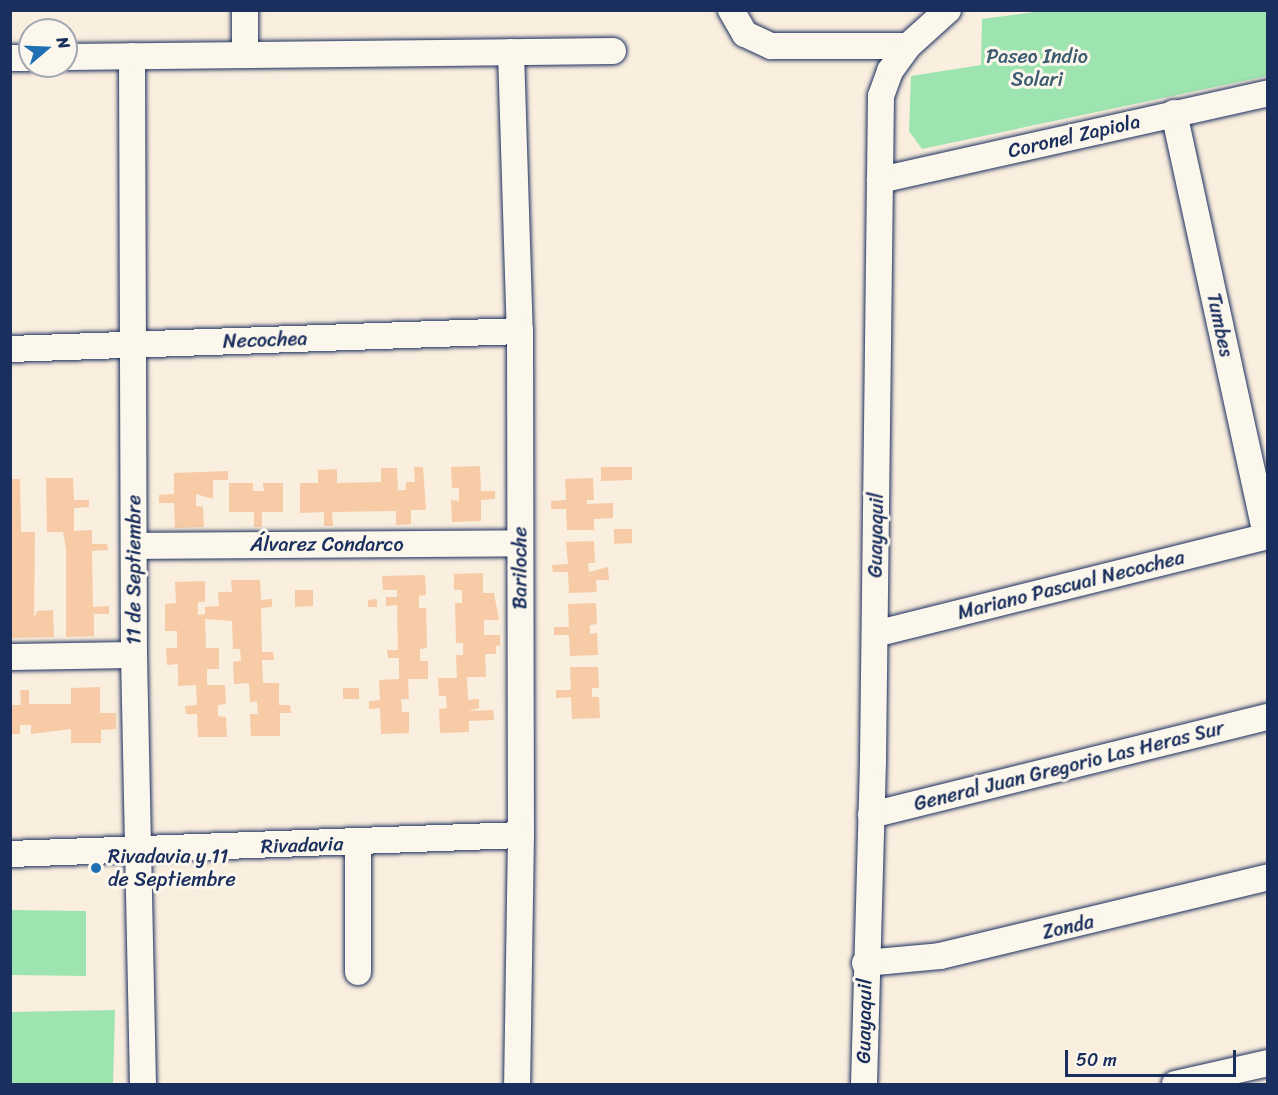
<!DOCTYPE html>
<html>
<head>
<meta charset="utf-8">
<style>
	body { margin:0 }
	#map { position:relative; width:1278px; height:1095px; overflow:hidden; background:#faeede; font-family:Sriracha,sans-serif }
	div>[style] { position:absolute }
	.green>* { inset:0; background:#9ee4b0 }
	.building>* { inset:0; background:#f6cba5 }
	.roads { filter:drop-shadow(0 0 2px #1b2f5e) drop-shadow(0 0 2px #1b2f5e) }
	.minor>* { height:26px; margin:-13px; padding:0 13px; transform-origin:13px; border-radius:13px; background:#fbf7ec }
	.dots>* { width:16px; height:16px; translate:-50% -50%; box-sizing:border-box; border:3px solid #fbf7ec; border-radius:50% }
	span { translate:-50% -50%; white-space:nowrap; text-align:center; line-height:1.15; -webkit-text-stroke:6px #fbf7ec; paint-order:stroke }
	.park-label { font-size:20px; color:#3c5c72 }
	.street-label { font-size:20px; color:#1b2f5e }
	.poi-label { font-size:20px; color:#1b2f5e }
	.left { translate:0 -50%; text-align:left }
	.frame { position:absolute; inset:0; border:12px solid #1b2f5e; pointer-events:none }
	.north { position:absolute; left:18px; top:18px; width:60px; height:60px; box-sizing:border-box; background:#fbf7ec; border:2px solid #a1a7b3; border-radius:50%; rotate:71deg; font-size:16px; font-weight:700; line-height:24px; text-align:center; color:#1b2f5e }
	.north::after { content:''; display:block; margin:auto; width:21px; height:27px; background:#1f6fb2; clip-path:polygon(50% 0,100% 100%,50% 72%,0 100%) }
	.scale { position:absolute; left:1065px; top:1050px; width:171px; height:27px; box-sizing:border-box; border:3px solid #1b2f5e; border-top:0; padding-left:8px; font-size:18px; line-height:21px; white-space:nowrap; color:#1b2f5e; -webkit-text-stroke:4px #fbf7ec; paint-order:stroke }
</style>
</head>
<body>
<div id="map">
	<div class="green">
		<i style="clip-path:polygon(1051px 10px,1267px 11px,1267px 76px,922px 149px,909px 131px,911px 76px,981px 65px,982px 19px)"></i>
		<i style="clip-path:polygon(11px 910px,86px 911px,86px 976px,11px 975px)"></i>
		<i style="clip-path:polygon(115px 1010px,113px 1084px,11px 1084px,11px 1012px)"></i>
	</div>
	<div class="building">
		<i style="clip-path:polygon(480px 466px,481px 491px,495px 491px,495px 499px,481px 500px,481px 521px,452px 522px,451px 500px,459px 501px,459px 488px,452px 488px,451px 467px)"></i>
		<i style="clip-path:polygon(414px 467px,423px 467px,426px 510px,411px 510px,411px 524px,396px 525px,396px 511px,332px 512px,333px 526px,324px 526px,324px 512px,300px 513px,300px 483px,318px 483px,318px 470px,337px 469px,337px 483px,381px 482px,381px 468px,397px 468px,398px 490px,406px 490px,406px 482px,415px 482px)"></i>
		<i style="clip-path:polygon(601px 467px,632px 467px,632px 480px,601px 481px)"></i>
		<i style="clip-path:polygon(228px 471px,228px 480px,213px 480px,213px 499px,196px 494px,196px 506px,203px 507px,204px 527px,175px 528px,174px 503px,159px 503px,159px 495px,174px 494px,174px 473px)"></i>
		<i style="clip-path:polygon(46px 478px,73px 478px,74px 500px,89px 500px,89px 507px,74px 508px,74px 531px,92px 530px,92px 544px,107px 544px,108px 550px,92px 551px,93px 607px,109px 606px,109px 614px,94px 614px,94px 636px,66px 637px,66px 549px,63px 532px,47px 532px)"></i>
		<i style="clip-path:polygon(593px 478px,594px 500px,587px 500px,587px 504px,613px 503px,613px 518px,594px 519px,594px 530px,567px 530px,566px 509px,551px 509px,551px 501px,566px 500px,565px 479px)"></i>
		<i style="clip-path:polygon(10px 479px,20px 479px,21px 532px,35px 532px,34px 618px,37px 611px,53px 610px,54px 637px,11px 638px)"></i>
		<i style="clip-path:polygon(229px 483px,253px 483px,253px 491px,264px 491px,263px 483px,283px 483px,283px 512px,262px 512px,262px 527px,254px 527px,254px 512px,229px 512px)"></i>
		<i style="clip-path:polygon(614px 529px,632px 529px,632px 543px,614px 544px)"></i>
		<i style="clip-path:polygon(594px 541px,595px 563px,588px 563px,589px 572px,608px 567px,609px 580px,596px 580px,597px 592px,569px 593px,568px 572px,553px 572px,552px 565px,568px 564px,566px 542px)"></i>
		<i style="clip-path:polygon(483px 573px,483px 593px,494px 593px,499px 620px,484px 620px,484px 635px,500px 635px,500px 646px,496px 645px,496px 654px,485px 654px,486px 677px,467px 677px,468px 700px,479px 699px,479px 708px,468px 711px,493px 710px,494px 720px,469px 721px,469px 732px,440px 733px,439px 709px,447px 708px,446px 696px,439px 696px,438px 678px,457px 678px,456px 655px,463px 655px,463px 643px,456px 643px,455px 603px,462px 603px,462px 590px,454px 590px,454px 574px)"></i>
		<i style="clip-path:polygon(425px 575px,426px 595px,419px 596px,419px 608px,426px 608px,427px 648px,420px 649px,420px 661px,428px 661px,428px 679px,408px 679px,409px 699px,401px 699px,402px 712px,409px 712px,409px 733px,381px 734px,380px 708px,369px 709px,369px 701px,380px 700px,379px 680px,399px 679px,399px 658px,388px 658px,387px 650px,398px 650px,397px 605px,386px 606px,386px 597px,397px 597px,397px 590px,383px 590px,382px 576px)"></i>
		<i style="clip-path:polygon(231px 580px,260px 580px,261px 600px,272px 599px,272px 607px,261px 608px,262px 652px,273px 652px,274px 660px,262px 660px,263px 683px,279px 683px,279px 705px,290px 705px,291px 713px,280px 713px,280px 736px,251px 736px,250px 714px,258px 714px,257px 701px,250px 702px,249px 683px,234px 684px,233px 662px,241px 661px,240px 649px,233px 649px,232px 621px,205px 619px,206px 648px,219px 648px,219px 669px,207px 669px,207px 685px,225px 685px,226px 704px,218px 705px,218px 716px,226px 717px,227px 737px,198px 737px,197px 714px,186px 714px,185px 706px,197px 705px,196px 685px,178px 686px,178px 664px,167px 665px,166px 648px,177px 648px,177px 631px,165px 631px,165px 604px,176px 603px,175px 582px,205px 581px,205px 602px,198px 602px,198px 615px,205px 614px,205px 607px,219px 606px,218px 592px,232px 592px)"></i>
		<i style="clip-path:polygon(295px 590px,313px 590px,313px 606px,295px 607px)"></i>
		<i style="clip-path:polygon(377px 599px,377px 607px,368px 607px,368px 600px)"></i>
		<i style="clip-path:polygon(596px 603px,597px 624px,590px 625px,590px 634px,597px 633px,598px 655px,570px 656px,569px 635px,554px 635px,554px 627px,569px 627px,568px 604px)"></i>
		<i style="clip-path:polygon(570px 667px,598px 667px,599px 688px,592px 688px,592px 697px,599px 697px,600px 718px,572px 719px,571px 697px,556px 698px,556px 690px,571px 690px)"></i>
		<i style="clip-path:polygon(100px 687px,100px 713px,116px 713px,116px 729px,101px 730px,101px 743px,71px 743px,71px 729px,31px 734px,31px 725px,20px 725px,20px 734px,10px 734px,10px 705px,21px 705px,20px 690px,29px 690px,29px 704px,71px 704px,71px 688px)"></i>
		<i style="clip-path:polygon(343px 688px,359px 688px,359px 699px,343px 699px)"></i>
	</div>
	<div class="roads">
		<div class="minor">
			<i style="left:245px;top:10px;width:45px;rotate:90deg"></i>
			<i style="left:731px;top:10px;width:28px;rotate:60deg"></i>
			<i style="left:745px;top:34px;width:29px;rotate:25deg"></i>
			<i style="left:771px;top:46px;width:137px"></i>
			<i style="left:511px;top:52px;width:279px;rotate:88.2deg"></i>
			<i style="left:520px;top:331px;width:504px;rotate:89.89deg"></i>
			<i style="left:521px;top:835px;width:249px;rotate:90.9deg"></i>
			<i style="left:132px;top:56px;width:599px;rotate:89.81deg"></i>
			<i style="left:134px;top:655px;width:429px;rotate:88.8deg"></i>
			<i style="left:66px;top:57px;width:547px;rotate:-0.63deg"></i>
			<i style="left:10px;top:58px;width:20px"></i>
			<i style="left:1174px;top:113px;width:433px;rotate:77.7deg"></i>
			<i style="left:880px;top:180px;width:398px;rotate:-12.6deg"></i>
			<i style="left:10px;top:349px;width:510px;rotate:-2.02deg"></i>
			<i style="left:135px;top:546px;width:385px;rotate:-0.4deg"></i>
			<i style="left:875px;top:634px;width:405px;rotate:-14deg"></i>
			<i style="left:10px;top:657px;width:124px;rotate:-0.9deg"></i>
			<i style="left:871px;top:815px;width:409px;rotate:-13.9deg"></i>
			<i style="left:358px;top:842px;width:130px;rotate:90deg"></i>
			<i style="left:10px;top:854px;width:511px;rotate:-2.13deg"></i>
			<i style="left:865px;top:963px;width:75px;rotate:-5.3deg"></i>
			<i style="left:940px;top:956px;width:337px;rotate:-13.5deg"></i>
			<i style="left:864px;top:1084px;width:325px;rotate:-88.4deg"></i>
			<i style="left:873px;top:759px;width:663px;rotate:-89.31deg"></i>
			<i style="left:881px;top:96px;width:27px;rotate:-70deg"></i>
			<i style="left:890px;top:71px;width:31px;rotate:-54deg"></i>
			<i style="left:908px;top:46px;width:54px;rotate:-42deg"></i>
			<i style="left:1175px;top:1084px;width:95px;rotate:-12.7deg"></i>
		</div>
	</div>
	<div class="dots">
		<i style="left:96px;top:868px;background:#1f6fb2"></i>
	</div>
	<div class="park-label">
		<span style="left:1037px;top:68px">Paseo Indio<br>Solari</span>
	</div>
	<div class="street-label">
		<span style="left:1074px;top:136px;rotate:-13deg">Coronel Zapiola</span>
		<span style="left:1220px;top:325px;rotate:78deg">Tumbes</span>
		<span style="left:265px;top:340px;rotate:-2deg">Necochea</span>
		<span style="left:876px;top:535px;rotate:-89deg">Guayaquil</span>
		<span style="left:327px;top:544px">Álvarez Condarco</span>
		<span style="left:520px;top:568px;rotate:-90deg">Bariloche</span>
		<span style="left:134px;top:570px;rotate:-90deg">11 de Septiembre</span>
		<span style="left:1071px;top:585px;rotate:-14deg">Mariano Pascual Necochea</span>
		<span style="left:1069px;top:766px;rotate:-14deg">General Juan Gregorio Las Heras Sur</span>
		<span style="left:302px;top:845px;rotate:-2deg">Rivadavia</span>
		<span style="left:1068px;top:927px;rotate:-13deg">Zonda</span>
		<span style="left:864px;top:1021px;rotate:-89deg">Guayaquil</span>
	</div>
	<div class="poi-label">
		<span class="left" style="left:108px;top:868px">Rivadavia y 11<br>de Septiembre</span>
	</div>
	<div class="frame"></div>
	<div class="north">N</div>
	<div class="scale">50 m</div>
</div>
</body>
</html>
